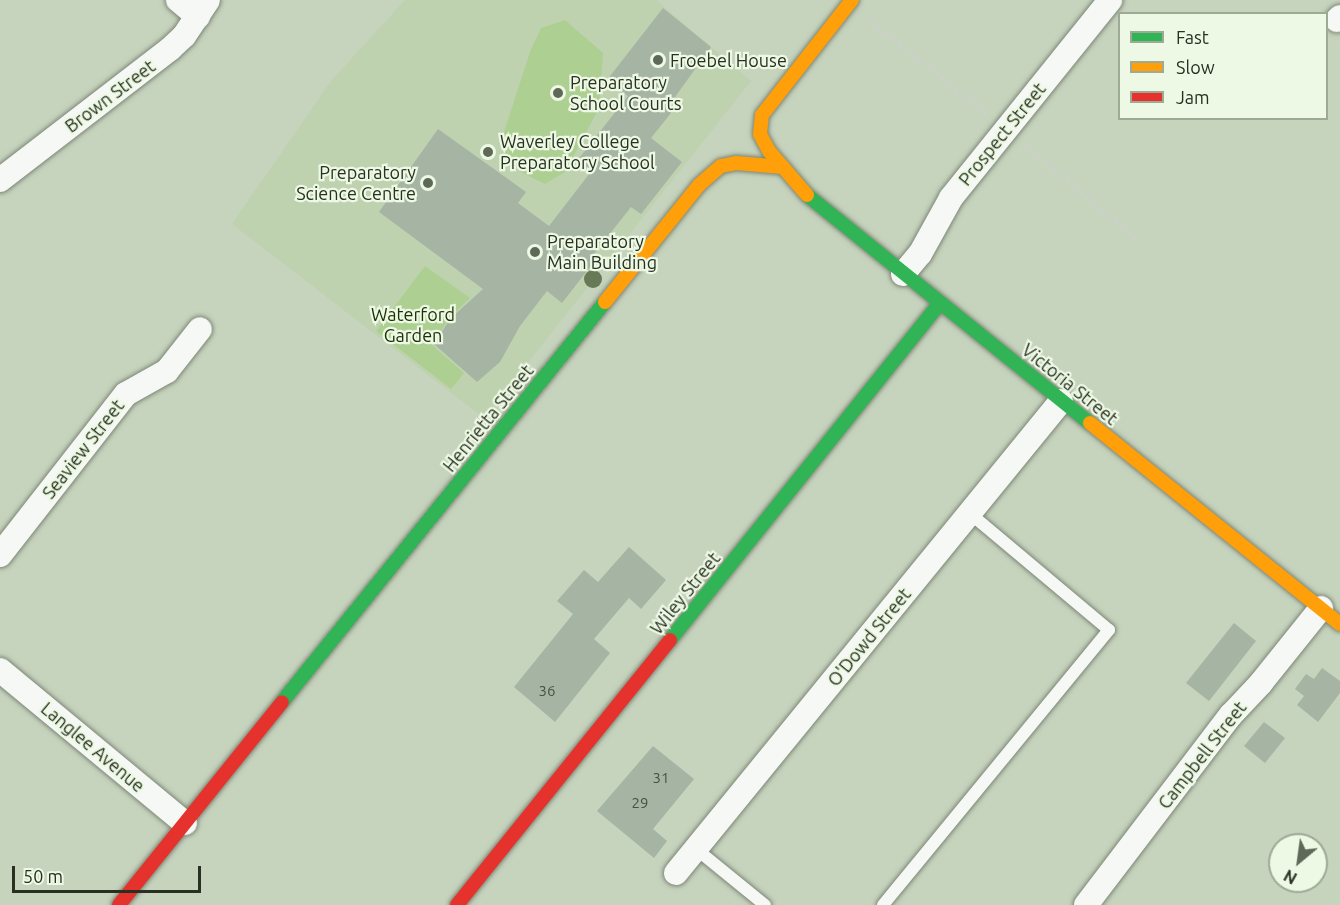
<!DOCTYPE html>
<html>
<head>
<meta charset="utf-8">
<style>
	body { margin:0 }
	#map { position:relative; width:1340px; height:905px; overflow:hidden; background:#c6d3bd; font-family:Ubuntu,sans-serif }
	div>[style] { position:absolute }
	.built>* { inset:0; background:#bed2af }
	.green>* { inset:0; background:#adcf91 }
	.building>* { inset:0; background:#a6b4a4 }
	.path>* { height:4px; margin-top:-2px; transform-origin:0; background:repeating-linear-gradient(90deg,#ccd0c9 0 4.5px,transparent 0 9px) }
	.roads { filter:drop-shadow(0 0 2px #7d8776) drop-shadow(0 0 2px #7d8776) }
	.lane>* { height:12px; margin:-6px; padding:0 6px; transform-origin:6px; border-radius:6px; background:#f6f8f5 }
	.street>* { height:24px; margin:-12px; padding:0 12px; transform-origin:12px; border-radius:12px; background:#f6f8f5 }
	.fast>* { height:14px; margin:-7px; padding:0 7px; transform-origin:7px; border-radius:7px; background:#30b455 }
	.slow>* { height:14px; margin:-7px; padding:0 7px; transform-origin:7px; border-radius:7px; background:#ff9f0a }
	.jam>* { height:14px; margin:-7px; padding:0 7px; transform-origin:7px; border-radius:7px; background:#e5322d }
	.trees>* { width:18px; height:18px; margin:-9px; border-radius:50%; background:#687958 }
	.dots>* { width:16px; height:16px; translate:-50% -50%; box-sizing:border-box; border:3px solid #edf9e4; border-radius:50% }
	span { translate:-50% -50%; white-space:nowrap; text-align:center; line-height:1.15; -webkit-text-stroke:4.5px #edf9e4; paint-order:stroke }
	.number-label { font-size:15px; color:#485142 }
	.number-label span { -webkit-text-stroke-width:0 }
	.poi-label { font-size:18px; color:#283021 }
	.left { translate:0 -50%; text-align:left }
	.right { translate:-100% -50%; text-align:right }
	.street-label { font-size:18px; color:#283021 }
	.park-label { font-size:18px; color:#1c3005 }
	.legend { position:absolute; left:1118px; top:12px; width:210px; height:108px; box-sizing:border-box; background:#edf9e4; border:2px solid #9ea996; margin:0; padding:8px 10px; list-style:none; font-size:18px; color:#283021 }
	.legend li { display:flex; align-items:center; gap:12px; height:30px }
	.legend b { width:30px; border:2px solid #9ea996 }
	.north { position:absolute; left:1268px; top:833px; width:60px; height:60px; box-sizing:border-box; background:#edf9e4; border:2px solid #9ea996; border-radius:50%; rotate:209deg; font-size:16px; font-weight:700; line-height:24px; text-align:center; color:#283021 }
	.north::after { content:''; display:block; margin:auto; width:21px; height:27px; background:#5f6958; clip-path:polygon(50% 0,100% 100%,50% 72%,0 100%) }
	.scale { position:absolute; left:12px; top:866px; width:189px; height:27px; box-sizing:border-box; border:3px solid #283021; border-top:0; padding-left:8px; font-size:18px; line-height:21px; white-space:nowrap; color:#283021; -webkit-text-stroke:4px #edf9e4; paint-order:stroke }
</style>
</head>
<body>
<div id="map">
	<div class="built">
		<i style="clip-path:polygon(405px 0,656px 0,751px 81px,484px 418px,232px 224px,331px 81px)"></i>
	</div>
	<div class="green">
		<i style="clip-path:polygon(565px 20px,603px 53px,599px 108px,565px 172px,545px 184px,521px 172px,506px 154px,504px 132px,530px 52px,541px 28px)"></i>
		<i style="clip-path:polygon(425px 266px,470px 298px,449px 318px,432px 345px,464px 373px,451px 389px,376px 331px)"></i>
	</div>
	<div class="building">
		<i style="clip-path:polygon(663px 8px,711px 47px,670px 104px,675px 108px,651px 138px,682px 162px,641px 214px,631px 207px,590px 259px,594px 262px,562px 303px,547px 291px,520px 326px,500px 362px,477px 382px,434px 344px,450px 319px,483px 289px,379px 212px,438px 129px,526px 192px,518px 203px,549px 226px,590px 173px,576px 162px,628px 96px,607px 80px)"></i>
		<i style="clip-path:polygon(629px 547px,666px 580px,641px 609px,629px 598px,594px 639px,610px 653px,555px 722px,514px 687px,573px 614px,557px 601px,584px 570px,598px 582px)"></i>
		<i style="clip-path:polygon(1234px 623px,1256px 641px,1209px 701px,1186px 683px)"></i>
		<i style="clip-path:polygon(1322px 668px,1340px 681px,1340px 693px,1318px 722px,1297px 705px,1304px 696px,1295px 689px,1306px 674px,1314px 679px)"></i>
		<i style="clip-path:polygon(1264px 722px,1285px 738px,1265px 763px,1244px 746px)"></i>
		<i style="clip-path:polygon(653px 746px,694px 779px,653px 829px,667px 841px,654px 858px,597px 811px)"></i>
	</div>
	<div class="path">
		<i style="left:870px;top:21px;width:152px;rotate:38.6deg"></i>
		<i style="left:1025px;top:145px;width:149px;rotate:40.1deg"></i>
	</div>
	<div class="roads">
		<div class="lane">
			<i style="left:696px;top:849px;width:89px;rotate:39.1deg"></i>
			<i style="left:883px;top:905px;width:356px;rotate:-50.6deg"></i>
			<i style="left:1109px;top:630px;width:180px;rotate:-140deg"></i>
		</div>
		<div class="street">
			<i style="left:178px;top:0;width:26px;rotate:40deg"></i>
			<i style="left:1337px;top:20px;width:4px;rotate:-45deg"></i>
			<i style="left:0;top:180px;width:215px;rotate:-37.6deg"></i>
			<i style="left:170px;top:49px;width:19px;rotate:-43deg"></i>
			<i style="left:184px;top:36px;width:43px;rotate:-56.3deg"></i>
			<i style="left:903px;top:274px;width:26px;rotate:-50deg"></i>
			<i style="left:920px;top:254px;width:64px;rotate:-61deg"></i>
			<i style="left:951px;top:198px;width:254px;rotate:-51.2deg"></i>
			<i style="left:0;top:555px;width:204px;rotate:-52deg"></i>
			<i style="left:126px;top:394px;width:47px;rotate:-29.3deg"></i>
			<i style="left:167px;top:371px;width:53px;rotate:-51.8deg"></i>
			<i style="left:0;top:670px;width:240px;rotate:39.6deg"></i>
			<i style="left:676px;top:873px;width:609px;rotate:-50.8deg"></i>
			<i style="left:1086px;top:905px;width:239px;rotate:-52.7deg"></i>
			<i style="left:1231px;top:715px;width:44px;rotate:-46.8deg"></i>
			<i style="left:1261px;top:683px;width:96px;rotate:-51.3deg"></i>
		</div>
		<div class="fast">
			<i style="left:807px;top:195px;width:363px;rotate:38.9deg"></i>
			<i style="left:670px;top:640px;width:432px;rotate:-51.3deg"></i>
			<i style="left:282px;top:702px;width:514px;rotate:-51.08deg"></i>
		</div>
		<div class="slow">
			<i style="left:807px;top:195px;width:58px;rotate:-130.8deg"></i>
			<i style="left:769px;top:151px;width:19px;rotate:-118deg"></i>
			<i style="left:760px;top:134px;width:19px;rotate:-84deg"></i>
			<i style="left:762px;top:115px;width:146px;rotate:-52deg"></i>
			<i style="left:605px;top:302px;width:150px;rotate:-51.2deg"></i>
			<i style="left:699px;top:185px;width:29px;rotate:-41deg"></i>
			<i style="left:721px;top:166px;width:15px;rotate:-11deg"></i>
			<i style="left:736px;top:163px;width:47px;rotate:4.9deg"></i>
			<i style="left:1090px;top:423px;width:321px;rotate:38.8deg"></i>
		</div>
		<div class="jam">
			<i style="left:119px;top:905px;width:260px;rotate:-51.2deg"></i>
			<i style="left:457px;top:905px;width:340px;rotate:-51.2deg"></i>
		</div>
	</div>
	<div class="trees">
		<i style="left:593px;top:279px"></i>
	</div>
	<div class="dots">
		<i style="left:658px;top:60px;background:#5f6958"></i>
		<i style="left:558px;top:93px;background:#5f6958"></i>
		<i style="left:488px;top:152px;background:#5f6958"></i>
		<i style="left:428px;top:183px;background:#5f6958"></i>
		<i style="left:535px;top:252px;background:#5f6958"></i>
	</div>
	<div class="number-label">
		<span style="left:547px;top:691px">36</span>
		<span style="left:661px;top:778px">31</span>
		<span style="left:640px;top:803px">29</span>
	</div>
	<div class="poi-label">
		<span class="left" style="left:670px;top:60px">Froebel House</span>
		<span class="left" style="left:570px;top:93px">Preparatory<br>School Courts</span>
		<span class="left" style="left:500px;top:152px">Waverley College<br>Preparatory School</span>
		<span class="right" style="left:416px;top:183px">Preparatory<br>Science Centre</span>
		<span class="left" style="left:547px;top:252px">Preparatory<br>Main Building</span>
	</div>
	<div class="street-label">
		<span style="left:110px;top:96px;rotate:-37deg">Brown Street</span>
		<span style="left:1002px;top:134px;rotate:-51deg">Prospect Street</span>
		<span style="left:1070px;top:384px;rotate:39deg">Victoria Street</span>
		<span style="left:488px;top:418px;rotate:-51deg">Henrietta Street</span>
		<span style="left:83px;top:449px;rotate:-52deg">Seaview Street</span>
		<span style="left:685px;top:593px;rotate:-51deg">Wiley Street</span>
		<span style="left:869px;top:637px;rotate:-51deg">O'Dowd Street</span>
		<span style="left:93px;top:747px;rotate:40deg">Langlee Avenue</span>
		<span style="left:1202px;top:755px;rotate:-52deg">Campbell Street</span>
	</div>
	<div class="park-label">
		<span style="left:413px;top:325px">Waterford<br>Garden</span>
	</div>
	<ul class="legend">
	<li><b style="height:8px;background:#30b455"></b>Fast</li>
	<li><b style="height:8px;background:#ff9f0a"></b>Slow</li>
	<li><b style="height:8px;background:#e5322d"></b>Jam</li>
	</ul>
	<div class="north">N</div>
	<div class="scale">50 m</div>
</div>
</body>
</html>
